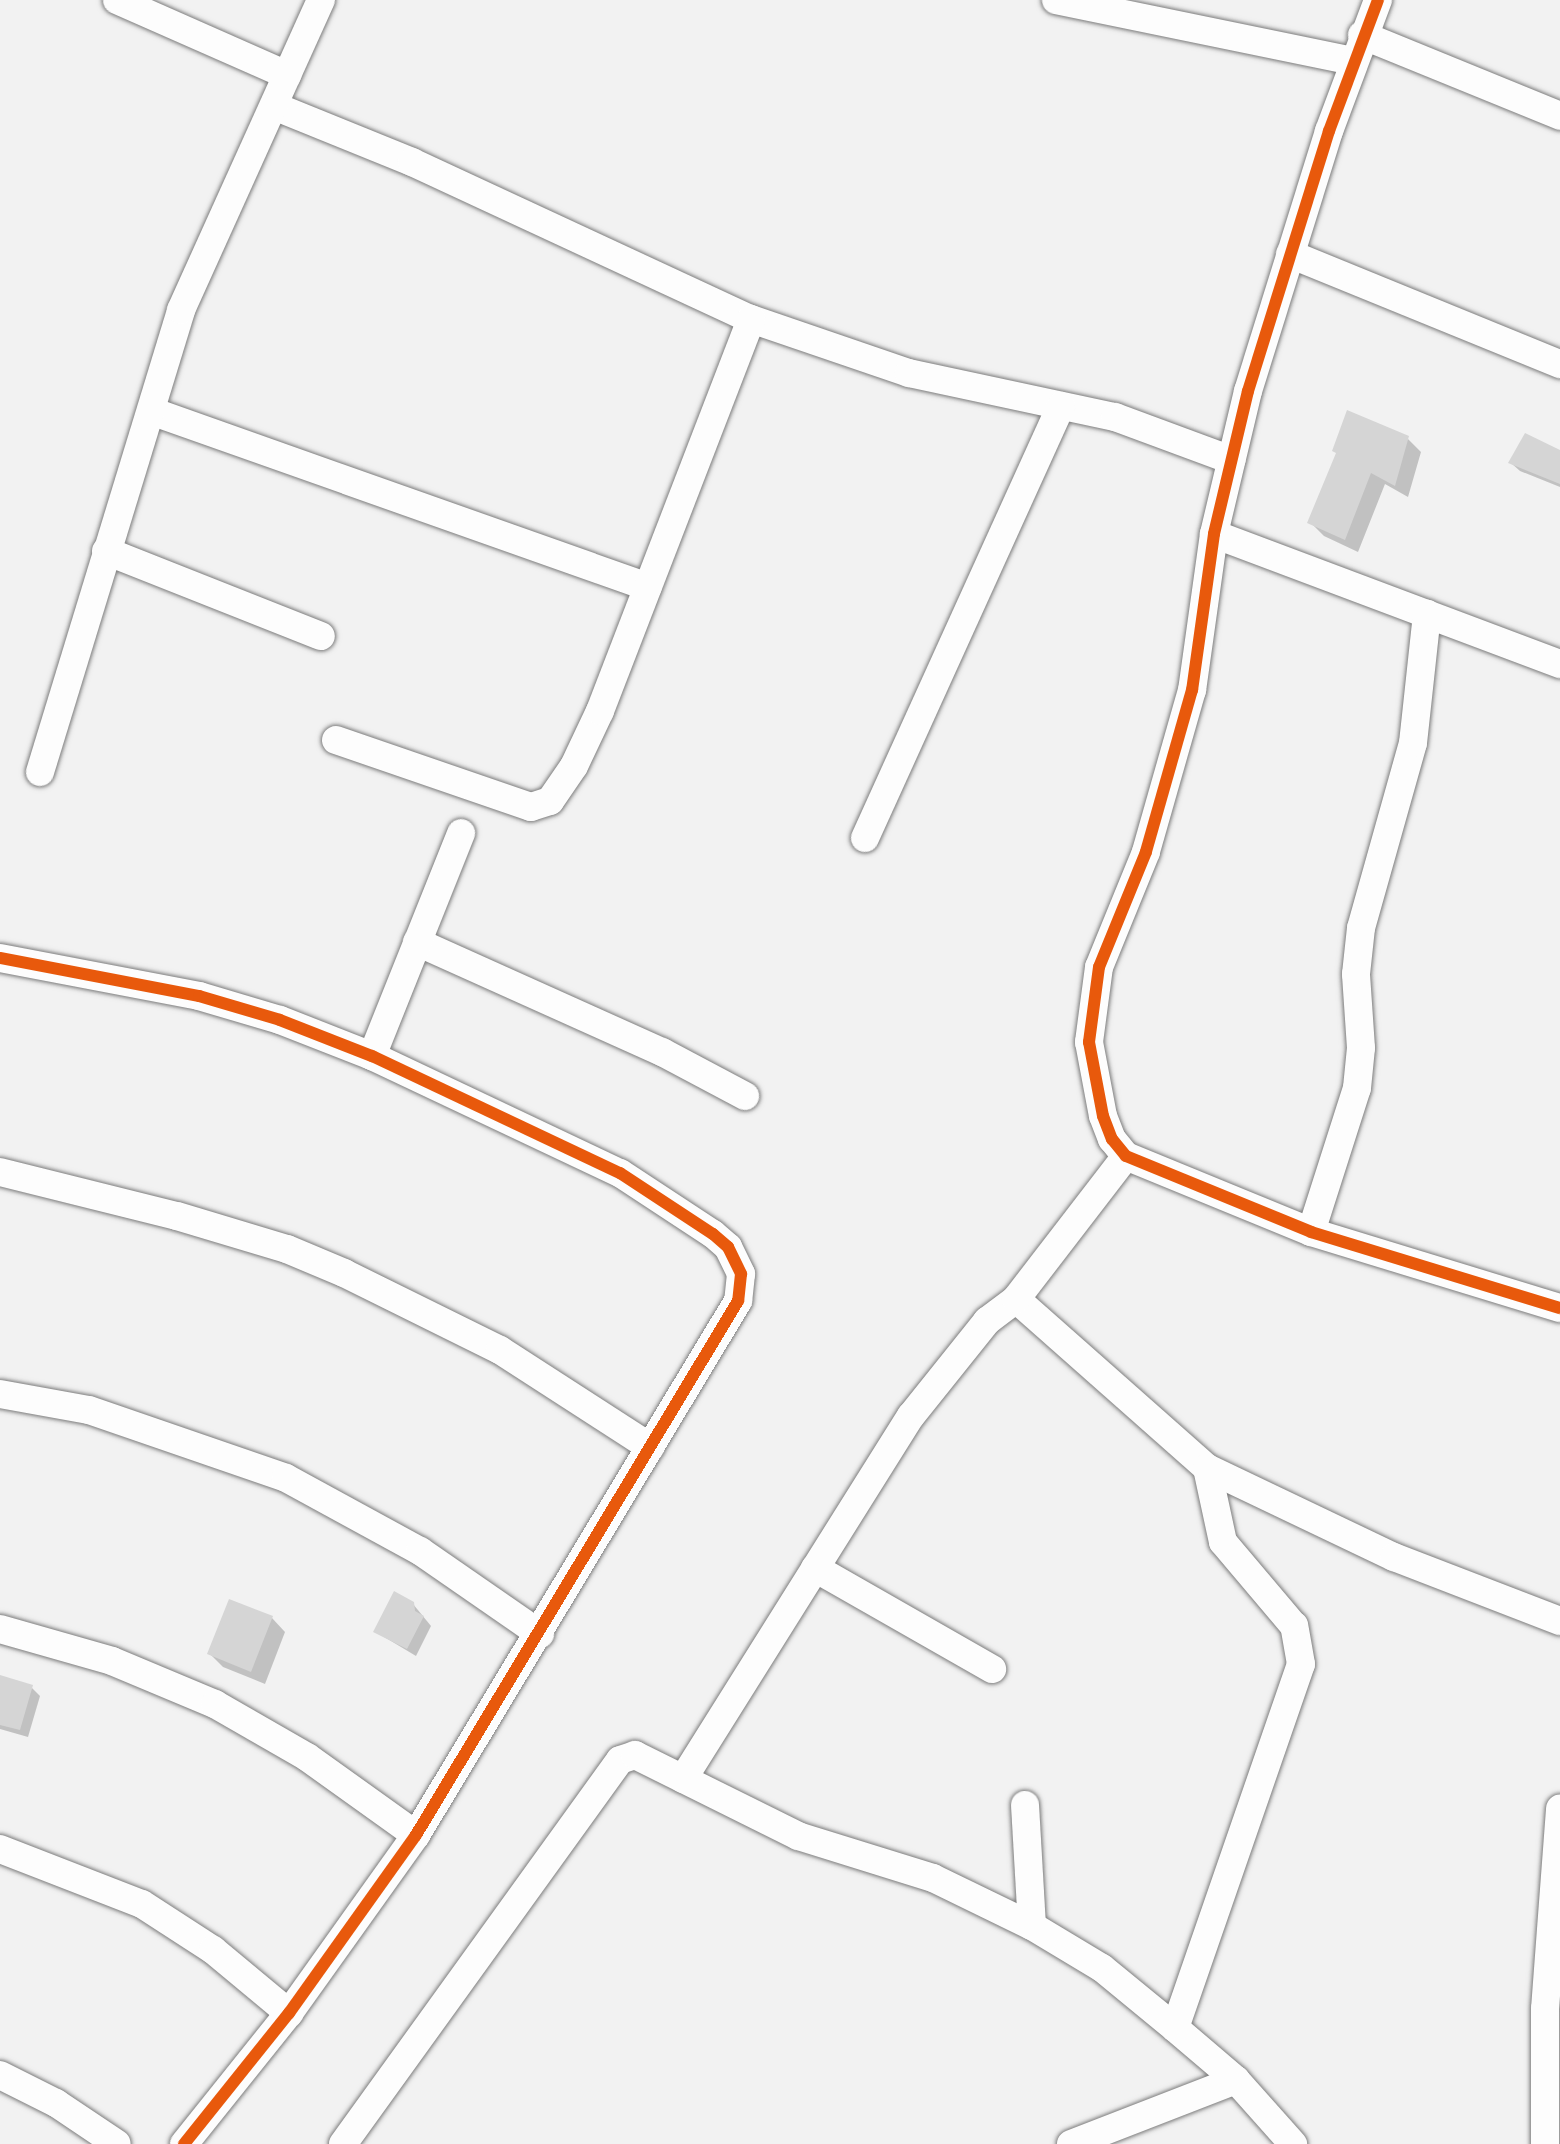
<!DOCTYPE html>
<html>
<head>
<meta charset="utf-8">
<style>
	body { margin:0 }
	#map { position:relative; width:1560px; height:2144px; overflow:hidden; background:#f2f2f2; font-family:Mali,sans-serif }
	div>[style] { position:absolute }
	.shadow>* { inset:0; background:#0003 }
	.building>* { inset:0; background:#d5d5d5 }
	.roads { filter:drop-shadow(0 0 2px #7c7c7c) drop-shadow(0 0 2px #7c7c7c) }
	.minor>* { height:28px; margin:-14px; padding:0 14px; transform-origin:14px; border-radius:14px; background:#fdfdfd }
	.cycleway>* { height:12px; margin:-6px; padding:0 6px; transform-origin:6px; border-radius:6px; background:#e8590c }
	span { translate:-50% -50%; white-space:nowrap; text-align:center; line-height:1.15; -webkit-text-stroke:10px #fff; paint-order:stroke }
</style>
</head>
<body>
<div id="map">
	<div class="shadow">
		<i style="clip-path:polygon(1407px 438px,1421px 452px,1408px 497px,1385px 484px,1358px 552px,1324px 536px,1310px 522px)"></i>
		<i style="clip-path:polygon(1560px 453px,1560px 487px,1520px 471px,1511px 463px)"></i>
		<i style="clip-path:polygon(413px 1604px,431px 1626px,416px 1656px,376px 1632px)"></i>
		<i style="clip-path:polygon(272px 1618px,285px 1632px,265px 1684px,223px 1667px,210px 1654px)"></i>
		<i style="clip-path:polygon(0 1678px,31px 1687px,40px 1696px,28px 1737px,0 1729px)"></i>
	</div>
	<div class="building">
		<i style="clip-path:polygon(1347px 410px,1409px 436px,1395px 486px,1371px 473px,1345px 540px,1307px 523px,1336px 453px,1332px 451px)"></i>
		<i style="clip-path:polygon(1525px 433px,1560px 450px,1560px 484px,1508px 463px)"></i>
		<i style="clip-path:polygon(394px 1591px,414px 1602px,415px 1611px,424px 1616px,407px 1649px,373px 1632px)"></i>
		<i style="clip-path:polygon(229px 1599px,273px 1616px,251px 1672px,207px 1654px)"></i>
		<i style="clip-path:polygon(0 1675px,33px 1685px,20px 1730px,0 1725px)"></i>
	</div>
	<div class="roads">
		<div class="minor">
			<i style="left:117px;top:0;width:186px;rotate:23.8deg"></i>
			<i style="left:1056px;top:0;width:304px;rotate:11.6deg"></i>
			<i style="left:1378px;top:0;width:140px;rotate:110.5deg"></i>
			<i style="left:1329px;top:131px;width:272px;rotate:107.3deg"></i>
			<i style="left:1248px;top:391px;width:147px;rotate:103.4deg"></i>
			<i style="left:1214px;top:534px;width:158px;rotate:98deg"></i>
			<i style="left:1192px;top:690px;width:168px;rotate:105.9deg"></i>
			<i style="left:1146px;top:852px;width:124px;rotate:112.2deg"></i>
			<i style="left:1099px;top:967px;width:76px;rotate:97.6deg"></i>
			<i style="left:1089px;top:1042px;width:75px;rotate:79.3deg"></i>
			<i style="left:1103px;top:1116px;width:25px;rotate:69deg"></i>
			<i style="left:1112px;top:1139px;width:22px;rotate:51deg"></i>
			<i style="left:1126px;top:1156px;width:200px;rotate:22.3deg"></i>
			<i style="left:1311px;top:1232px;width:260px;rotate:17deg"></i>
			<i style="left:1362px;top:35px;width:214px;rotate:22.2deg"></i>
			<i style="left:274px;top:106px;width:149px;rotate:22.1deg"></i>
			<i style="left:412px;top:162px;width:374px;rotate:24.9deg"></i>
			<i style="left:751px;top:319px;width:167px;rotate:18.9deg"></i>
			<i style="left:909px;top:373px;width:211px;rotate:12.1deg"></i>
			<i style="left:1115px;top:417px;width:124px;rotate:20.3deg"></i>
			<i style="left:1290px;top:254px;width:292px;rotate:22.2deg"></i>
			<i style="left:151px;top:411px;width:527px;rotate:19.5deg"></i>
			<i style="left:1214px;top:534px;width:370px;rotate:20.6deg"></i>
			<i style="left:106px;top:551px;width:231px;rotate:21.6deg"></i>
			<i style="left:336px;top:740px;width:206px;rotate:19deg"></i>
			<i style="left:531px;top:807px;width:20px;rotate:-18deg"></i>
			<i style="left:550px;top:801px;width:42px;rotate:-55.6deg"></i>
			<i style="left:574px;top:766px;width:61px;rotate:-64.7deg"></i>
			<i style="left:600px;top:711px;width:420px;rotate:-68.9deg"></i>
			<i style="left:40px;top:772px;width:483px;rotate:-73deg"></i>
			<i style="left:181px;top:310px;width:340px;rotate:-65.7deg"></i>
			<i style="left:865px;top:838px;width:474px;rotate:-65.6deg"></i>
			<i style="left:417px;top:942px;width:269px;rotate:24.2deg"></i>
			<i style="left:662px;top:1052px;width:94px;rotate:27.9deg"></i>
			<i style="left:0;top:958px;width:203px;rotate:10.8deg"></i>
			<i style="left:199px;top:996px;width:84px;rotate:16.5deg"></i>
			<i style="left:280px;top:1020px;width:99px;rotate:21.4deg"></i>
			<i style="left:372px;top:1056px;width:274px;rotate:25.3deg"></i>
			<i style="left:620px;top:1173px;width:111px;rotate:33.3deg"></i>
			<i style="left:713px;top:1234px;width:20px;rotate:41deg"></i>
			<i style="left:728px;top:1247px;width:30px;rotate:64deg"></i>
			<i style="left:741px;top:1274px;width:27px;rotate:96deg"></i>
			<i style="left:738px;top:1301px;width:624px;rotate:121.09deg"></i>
			<i style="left:416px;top:1835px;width:219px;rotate:125.5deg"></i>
			<i style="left:289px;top:2013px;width:168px;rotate:128.7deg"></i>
			<i style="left:372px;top:1056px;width:240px;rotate:-68.2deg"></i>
			<i style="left:0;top:1172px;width:182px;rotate:14deg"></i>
			<i style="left:177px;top:1216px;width:115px;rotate:16.7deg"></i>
			<i style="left:287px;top:1249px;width:62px;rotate:22.8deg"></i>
			<i style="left:344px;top:1273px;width:174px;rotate:26.3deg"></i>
			<i style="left:500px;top:1350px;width:179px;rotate:32.9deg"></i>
			<i style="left:1311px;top:1232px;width:151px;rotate:-72.3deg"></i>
			<i style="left:1357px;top:1088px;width:40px;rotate:-84.3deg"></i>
			<i style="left:1361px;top:1048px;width:74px;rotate:-93.9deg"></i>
			<i style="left:1356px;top:974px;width:46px;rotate:-83.8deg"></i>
			<i style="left:1361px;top:928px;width:192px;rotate:-74.3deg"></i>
			<i style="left:1413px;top:743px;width:130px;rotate:-83.8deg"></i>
			<i style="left:1016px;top:1299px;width:255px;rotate:41.5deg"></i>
			<i style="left:1207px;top:1468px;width:207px;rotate:25.5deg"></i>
			<i style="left:1394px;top:1557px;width:178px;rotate:21.1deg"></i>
			<i style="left:0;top:1394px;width:90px;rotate:10.2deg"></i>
			<i style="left:89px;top:1410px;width:208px;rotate:19deg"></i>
			<i style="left:286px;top:1478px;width:153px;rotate:28.6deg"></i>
			<i style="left:420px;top:1551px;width:146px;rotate:34.7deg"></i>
			<i style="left:815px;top:1568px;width:204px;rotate:29.7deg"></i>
			<i style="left:0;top:1629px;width:116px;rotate:15.9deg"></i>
			<i style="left:112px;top:1661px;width:112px;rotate:22.7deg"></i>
			<i style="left:215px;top:1704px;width:106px;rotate:29.9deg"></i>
			<i style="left:307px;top:1757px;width:134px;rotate:35.6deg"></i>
			<i style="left:683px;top:1779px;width:429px;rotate:-57.9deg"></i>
			<i style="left:911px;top:1416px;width:122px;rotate:-51.3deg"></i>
			<i style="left:987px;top:1321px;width:36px;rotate:-37deg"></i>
			<i style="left:1016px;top:1299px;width:180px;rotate:-52.4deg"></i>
			<i style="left:1025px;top:1805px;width:121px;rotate:86.7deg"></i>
			<i style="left:0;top:1849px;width:152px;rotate:21.2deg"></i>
			<i style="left:142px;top:1904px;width:85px;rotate:32.9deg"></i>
			<i style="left:213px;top:1950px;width:99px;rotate:39.7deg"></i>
			<i style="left:1175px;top:2028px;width:385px;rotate:-70.9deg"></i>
			<i style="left:1301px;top:1664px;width:39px;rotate:-100deg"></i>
			<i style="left:1294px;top:1626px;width:110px;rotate:-130.2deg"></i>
			<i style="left:1223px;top:1542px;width:76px;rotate:-102.2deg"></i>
			<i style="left:0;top:2075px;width:63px;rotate:26.6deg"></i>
			<i style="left:56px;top:2103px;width:73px;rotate:33.9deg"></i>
			<i style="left:343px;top:2144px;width:473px;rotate:-54.2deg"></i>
			<i style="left:620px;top:1760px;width:16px;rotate:-18deg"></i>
			<i style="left:635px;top:1755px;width:182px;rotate:26.4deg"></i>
			<i style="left:798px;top:1836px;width:141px;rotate:17.3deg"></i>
			<i style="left:933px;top:1878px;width:110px;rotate:25.9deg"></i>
			<i style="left:1032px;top:1926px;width:82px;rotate:31deg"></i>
			<i style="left:1102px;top:1968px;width:94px;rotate:39.4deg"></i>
			<i style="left:1175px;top:2028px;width:80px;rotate:40.4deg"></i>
			<i style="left:1236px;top:2080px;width:86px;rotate:48.3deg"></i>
			<i style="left:1071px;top:2144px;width:177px;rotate:-21.2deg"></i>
			<i style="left:1545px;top:2144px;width:135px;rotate:-90deg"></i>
			<i style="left:1545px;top:2009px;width:201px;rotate:-85.7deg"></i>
		</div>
	</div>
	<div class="cycleway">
		<i style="left:1378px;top:0;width:140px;rotate:110.5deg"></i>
		<i style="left:1329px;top:131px;width:272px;rotate:107.3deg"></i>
		<i style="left:1248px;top:391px;width:147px;rotate:103.4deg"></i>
		<i style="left:1214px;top:534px;width:158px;rotate:98deg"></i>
		<i style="left:1192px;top:690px;width:168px;rotate:105.9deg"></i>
		<i style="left:1146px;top:852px;width:124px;rotate:112.2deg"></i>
		<i style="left:1099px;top:967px;width:76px;rotate:97.6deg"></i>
		<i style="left:1089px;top:1042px;width:75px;rotate:79.3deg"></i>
		<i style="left:1103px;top:1116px;width:25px;rotate:69deg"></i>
		<i style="left:1112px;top:1139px;width:22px;rotate:51deg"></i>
		<i style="left:1126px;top:1156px;width:200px;rotate:22.3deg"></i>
		<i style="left:1311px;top:1232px;width:260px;rotate:17deg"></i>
		<i style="left:0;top:958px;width:203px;rotate:10.8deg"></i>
		<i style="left:199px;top:996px;width:84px;rotate:16.5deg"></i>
		<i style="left:280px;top:1020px;width:99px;rotate:21.4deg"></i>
		<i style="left:372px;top:1056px;width:274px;rotate:25.3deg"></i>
		<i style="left:620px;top:1173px;width:111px;rotate:33.3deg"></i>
		<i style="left:713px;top:1234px;width:20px;rotate:41deg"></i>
		<i style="left:728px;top:1247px;width:30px;rotate:64deg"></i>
		<i style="left:741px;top:1274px;width:27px;rotate:96deg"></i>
		<i style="left:738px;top:1301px;width:624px;rotate:121.09deg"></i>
		<i style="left:416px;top:1835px;width:219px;rotate:125.5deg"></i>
		<i style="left:289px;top:2013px;width:168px;rotate:128.7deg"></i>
	</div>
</div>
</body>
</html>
